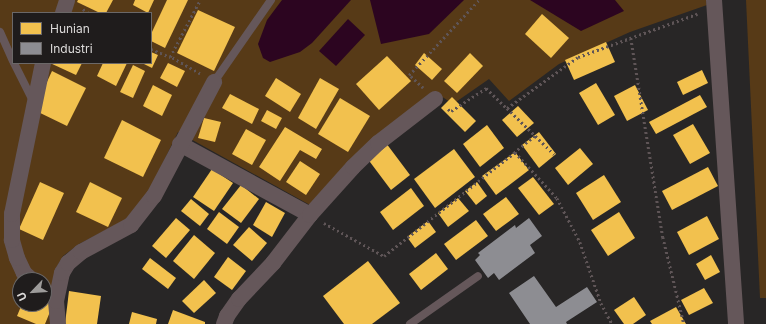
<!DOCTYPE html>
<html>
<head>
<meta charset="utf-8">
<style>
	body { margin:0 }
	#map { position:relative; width:766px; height:324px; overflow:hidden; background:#282626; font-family:Inter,sans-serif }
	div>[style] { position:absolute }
	.green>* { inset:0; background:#573a17 }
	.water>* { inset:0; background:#2c0520 }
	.homes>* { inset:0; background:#f2c14e }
	.industry>* { inset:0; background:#8d8d92 }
	.path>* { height:2.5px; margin-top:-1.25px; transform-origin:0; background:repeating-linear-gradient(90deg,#5f5557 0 2px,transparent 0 5px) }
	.lane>* { height:8px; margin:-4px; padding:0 4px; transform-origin:4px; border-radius:4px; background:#65575a }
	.street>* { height:16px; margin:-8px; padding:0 8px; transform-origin:8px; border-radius:8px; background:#65575a }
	span { translate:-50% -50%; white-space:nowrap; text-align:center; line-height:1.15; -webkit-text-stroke:4px #1f1c1c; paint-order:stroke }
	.legend { position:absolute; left:12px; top:12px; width:140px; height:52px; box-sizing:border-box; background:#1f1c1c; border:1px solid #6b6868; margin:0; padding:5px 7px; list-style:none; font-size:12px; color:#dcdad9 }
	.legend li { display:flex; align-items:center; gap:8px; height:20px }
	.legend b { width:20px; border:1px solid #6b6868 }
	.north { position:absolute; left:12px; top:272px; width:40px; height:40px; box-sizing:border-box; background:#1f1c1c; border:1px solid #6b6868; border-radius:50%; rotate:245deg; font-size:11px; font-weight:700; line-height:16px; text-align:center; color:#dcdad9 }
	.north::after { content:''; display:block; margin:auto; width:14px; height:18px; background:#9d9b9a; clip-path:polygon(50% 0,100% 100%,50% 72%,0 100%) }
</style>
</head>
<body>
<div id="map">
	<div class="green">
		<i style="clip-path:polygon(evenodd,0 0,706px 0,707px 5px,630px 32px,559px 64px,509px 101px,489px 79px,453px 104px,435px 92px,310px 205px,178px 132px,149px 191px,127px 219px,79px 244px,63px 256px,55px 270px,52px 324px,0 324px,0 0,13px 13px,151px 13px,151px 63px,13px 63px,13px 13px,0 0,20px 280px,44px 280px,44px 304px,20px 304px,20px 280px)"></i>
		<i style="clip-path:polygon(746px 0,766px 0,766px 298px,760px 298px)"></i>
	</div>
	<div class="water">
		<i style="clip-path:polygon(282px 0,351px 0,312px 43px,300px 52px,270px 62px,263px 58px,258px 44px,267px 20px)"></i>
		<i style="clip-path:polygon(370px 0,464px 0,429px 34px,381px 44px)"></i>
		<i style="clip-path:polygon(530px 0,615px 0,624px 11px,581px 31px)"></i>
		<i style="clip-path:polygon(348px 19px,365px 35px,336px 66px,319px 51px)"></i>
	</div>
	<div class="homes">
		<i style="clip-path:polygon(78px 0,113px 0,106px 13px,100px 13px,77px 2px)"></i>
		<i style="clip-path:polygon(135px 0,154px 0,148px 13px,133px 5px)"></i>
		<i style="clip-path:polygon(167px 0,188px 0,165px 48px,151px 41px,151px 34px)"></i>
		<i style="clip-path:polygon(198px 10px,235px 27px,214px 71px,177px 53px)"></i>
		<i style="clip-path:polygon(542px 14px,569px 38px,551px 58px,525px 34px)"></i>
		<i style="clip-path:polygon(606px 42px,615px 62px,574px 80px,565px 60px)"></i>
		<i style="clip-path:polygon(151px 52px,158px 55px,152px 68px,142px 63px,151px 63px)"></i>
		<i style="clip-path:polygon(424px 53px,442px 69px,432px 80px,415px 65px)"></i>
		<i style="clip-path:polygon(470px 53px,483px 66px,457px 93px,444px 81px)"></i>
		<i style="clip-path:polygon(387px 56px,411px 81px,379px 110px,356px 84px)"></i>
		<i style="clip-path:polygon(50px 63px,82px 63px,76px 75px)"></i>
		<i style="clip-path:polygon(103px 63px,127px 63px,116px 86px,97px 76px)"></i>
		<i style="clip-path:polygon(168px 63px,185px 71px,177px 87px,160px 78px)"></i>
		<i style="clip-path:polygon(133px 65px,145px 71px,133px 98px,120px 92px)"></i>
		<i style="clip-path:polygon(702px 70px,708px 83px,683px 95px,677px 82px)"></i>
		<i style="clip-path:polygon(52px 71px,86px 88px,67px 126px,34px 110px)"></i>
		<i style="clip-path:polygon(276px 78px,301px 94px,290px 112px,265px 96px)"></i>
		<i style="clip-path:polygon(320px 78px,339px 89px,316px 129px,298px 118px)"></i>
		<i style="clip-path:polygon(596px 83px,615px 115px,598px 125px,579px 93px)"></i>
		<i style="clip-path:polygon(153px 85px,172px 95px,162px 116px,143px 106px)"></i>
		<i style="clip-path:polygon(635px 85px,648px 110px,627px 121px,614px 96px)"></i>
		<i style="clip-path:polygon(230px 94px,259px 109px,252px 124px,222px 108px)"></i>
		<i style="clip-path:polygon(700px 95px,707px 107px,656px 134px,649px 122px)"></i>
		<i style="clip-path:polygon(452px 97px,476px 121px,465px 132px,441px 108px)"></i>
		<i style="clip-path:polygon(340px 98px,370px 116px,348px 152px,318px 134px)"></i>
		<i style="clip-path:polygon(518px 106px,534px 123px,517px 137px,502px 120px)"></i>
		<i style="clip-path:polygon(267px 110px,282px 118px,276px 129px,261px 121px)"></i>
		<i style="clip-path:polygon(204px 118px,221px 122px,215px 142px,198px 138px)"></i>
		<i style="clip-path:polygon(122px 120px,161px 140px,143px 177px,104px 158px)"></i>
		<i style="clip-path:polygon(693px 124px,710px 153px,690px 164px,673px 135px)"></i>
		<i style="clip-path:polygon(487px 125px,504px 148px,480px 167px,463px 144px)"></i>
		<i style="clip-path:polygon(285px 127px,322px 149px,316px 159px,300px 150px,280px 181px,259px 167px)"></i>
		<i style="clip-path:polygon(246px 129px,266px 140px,252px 165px,232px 154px)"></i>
		<i style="clip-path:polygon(539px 132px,556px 154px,539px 168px,522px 145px)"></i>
		<i style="clip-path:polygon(386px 143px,410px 175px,391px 190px,367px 158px)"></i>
		<i style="clip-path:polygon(580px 148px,593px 164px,568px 185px,555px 168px)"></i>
		<i style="clip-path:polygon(454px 149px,475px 177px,435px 208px,414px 179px)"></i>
		<i style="clip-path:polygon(515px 152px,529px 170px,496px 195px,482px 176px)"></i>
		<i style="clip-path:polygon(300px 161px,320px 174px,306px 195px,286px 182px)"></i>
		<i style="clip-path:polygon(708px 167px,718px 186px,672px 210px,662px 191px)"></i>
		<i style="clip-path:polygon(212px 169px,233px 183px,214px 211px,193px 197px)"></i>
		<i style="clip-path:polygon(604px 175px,621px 202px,593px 220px,576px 193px)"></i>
		<i style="clip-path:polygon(533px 177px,554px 204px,539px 215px,518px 188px)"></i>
		<i style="clip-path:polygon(40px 182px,64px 193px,43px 240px,19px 229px)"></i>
		<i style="clip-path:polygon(90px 182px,122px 198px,108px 227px,76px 212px)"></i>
		<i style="clip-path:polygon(477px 182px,487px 196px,476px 205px,465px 191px)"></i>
		<i style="clip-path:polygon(241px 185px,259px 199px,241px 223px,222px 209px)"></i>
		<i style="clip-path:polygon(411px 188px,424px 206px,393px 230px,380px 212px)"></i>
		<i style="clip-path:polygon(506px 197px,519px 214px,496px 231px,483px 214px)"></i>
		<i style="clip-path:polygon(458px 198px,469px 211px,448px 227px,438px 213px)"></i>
		<i style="clip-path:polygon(191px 199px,209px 214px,200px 226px,181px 211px)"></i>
		<i style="clip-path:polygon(266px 202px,285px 213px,272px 237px,253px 225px)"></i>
		<i style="clip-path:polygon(219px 212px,239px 227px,227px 244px,207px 229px)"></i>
		<i style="clip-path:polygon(619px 212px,635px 238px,608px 256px,591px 230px)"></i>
		<i style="clip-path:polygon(707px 216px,719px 239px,689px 255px,677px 232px)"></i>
		<i style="clip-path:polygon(176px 218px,190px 230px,166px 258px,152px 246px)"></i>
		<i style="clip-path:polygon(476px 220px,488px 236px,456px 260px,444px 244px)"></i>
		<i style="clip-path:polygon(428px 221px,436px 232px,415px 248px,407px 237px)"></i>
		<i style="clip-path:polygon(249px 227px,267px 243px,252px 261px,233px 245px)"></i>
		<i style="clip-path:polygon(194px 235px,215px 253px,194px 279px,173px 261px)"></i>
		<i style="clip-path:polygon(436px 253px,448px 269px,421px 290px,409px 274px)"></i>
		<i style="clip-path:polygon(711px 255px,720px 272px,705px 280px,696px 264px)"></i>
		<i style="clip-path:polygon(228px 257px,246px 271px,232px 290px,214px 277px)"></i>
		<i style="clip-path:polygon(150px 258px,176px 278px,168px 289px,142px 269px)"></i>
		<i style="clip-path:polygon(368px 261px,400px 303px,372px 324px,344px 324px,323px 296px)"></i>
		<i style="clip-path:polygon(204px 280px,216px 293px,194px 313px,182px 301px)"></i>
		<i style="clip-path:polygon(704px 288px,713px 303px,689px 315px,681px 300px)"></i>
		<i style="clip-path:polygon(69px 291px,101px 296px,97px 324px,65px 324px)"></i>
		<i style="clip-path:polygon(44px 297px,54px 302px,45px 324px,36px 324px,17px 316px,22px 304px,44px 304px)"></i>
		<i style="clip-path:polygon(634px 297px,646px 315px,633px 324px,624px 324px,614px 310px)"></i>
		<i style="clip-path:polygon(676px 307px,686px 324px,652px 324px,650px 321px)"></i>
		<i style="clip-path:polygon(173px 310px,205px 322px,205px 324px,168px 324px)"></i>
		<i style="clip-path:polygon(132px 312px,157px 319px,156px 324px,129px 324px)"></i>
	</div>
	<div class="industry">
		<i style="clip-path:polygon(529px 218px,542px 236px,530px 245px,535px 253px,499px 280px,494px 273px,488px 278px,475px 260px,480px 255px,478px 253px,515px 225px,516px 228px)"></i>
		<i style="clip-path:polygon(534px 276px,556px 307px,587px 287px,597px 302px,566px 322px,567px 324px,530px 324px,509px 293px)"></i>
	</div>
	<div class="path">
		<i style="left:83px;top:9px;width:7px;rotate:34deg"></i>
		<i style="left:631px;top:38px;width:202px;rotate:80.9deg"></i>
		<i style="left:663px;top:237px;width:89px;rotate:76.4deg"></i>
		<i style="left:151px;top:49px;width:21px;rotate:23deg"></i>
		<i style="left:200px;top:74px;width:34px;rotate:-150deg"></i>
		<i style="left:170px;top:57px;width:64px;rotate:-62.2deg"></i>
		<i style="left:423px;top:88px;width:19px;rotate:-137deg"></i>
		<i style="left:409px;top:75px;width:103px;rotate:-47deg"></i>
		<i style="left:507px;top:108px;width:66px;rotate:44.4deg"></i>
		<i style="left:448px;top:109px;width:4px;rotate:34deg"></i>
		<i style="left:451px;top:111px;width:42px;rotate:-33.3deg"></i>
		<i style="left:486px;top:88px;width:29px;rotate:44deg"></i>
		<i style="left:507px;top:108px;width:87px;rotate:-35.7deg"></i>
		<i style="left:578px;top:57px;width:127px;rotate:-19.9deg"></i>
		<i style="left:535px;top:136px;width:26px;rotate:141deg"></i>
		<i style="left:515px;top:152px;width:62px;rotate:47.6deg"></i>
		<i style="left:557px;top:198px;width:50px;rotate:62.4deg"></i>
		<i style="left:580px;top:242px;width:65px;rotate:71deg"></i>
		<i style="left:601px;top:303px;width:24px;rotate:62deg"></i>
		<i style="left:324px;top:223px;width:68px;rotate:28.8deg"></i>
		<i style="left:384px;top:256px;width:167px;rotate:-38.4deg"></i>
	</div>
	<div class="lane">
		<i style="left:0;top:32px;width:32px;rotate:66deg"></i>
		<i style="left:14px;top:63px;width:42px;rotate:63.4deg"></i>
		<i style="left:214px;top:82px;width:100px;rotate:-55.2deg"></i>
		<i style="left:410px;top:324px;width:83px;rotate:-35.2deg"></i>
	</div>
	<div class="street">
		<i style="left:714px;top:0;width:325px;rotate:86.1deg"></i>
		<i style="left:63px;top:13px;width:13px;rotate:-72deg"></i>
		<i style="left:180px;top:144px;width:148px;rotate:28.6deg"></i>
		<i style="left:32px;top:280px;width:11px;rotate:-139deg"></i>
		<i style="left:24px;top:273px;width:17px;rotate:-115deg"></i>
		<i style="left:17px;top:258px;width:19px;rotate:-106deg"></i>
		<i style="left:12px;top:240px;width:26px;rotate:-90deg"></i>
		<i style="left:12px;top:214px;width:154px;rotate:-78.4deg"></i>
		<i style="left:58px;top:324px;width:23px;rotate:-95deg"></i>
		<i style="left:56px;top:301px;width:29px;rotate:-78deg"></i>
		<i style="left:62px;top:273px;width:12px;rotate:-59deg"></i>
		<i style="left:68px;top:263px;width:17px;rotate:-40deg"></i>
		<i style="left:81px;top:252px;width:57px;rotate:-28.4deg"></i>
		<i style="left:131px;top:225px;width:37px;rotate:-52deg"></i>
		<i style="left:154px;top:196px;width:129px;rotate:-62.2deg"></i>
		<i style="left:224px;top:324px;width:9px;rotate:-69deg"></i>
		<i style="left:227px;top:316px;width:21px;rotate:-55deg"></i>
		<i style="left:239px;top:299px;width:50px;rotate:-46.6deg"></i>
		<i style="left:273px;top:263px;width:61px;rotate:-52.4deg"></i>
		<i style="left:310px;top:215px;width:64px;rotate:-48.1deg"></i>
		<i style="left:353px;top:167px;width:35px;rotate:-44deg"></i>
		<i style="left:378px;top:143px;width:72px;rotate:-37.7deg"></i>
	</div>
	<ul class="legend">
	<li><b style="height:11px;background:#f2c14e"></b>Hunian</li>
	<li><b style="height:11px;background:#8d8d92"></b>Industri</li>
	</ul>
	<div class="north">U</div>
</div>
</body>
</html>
